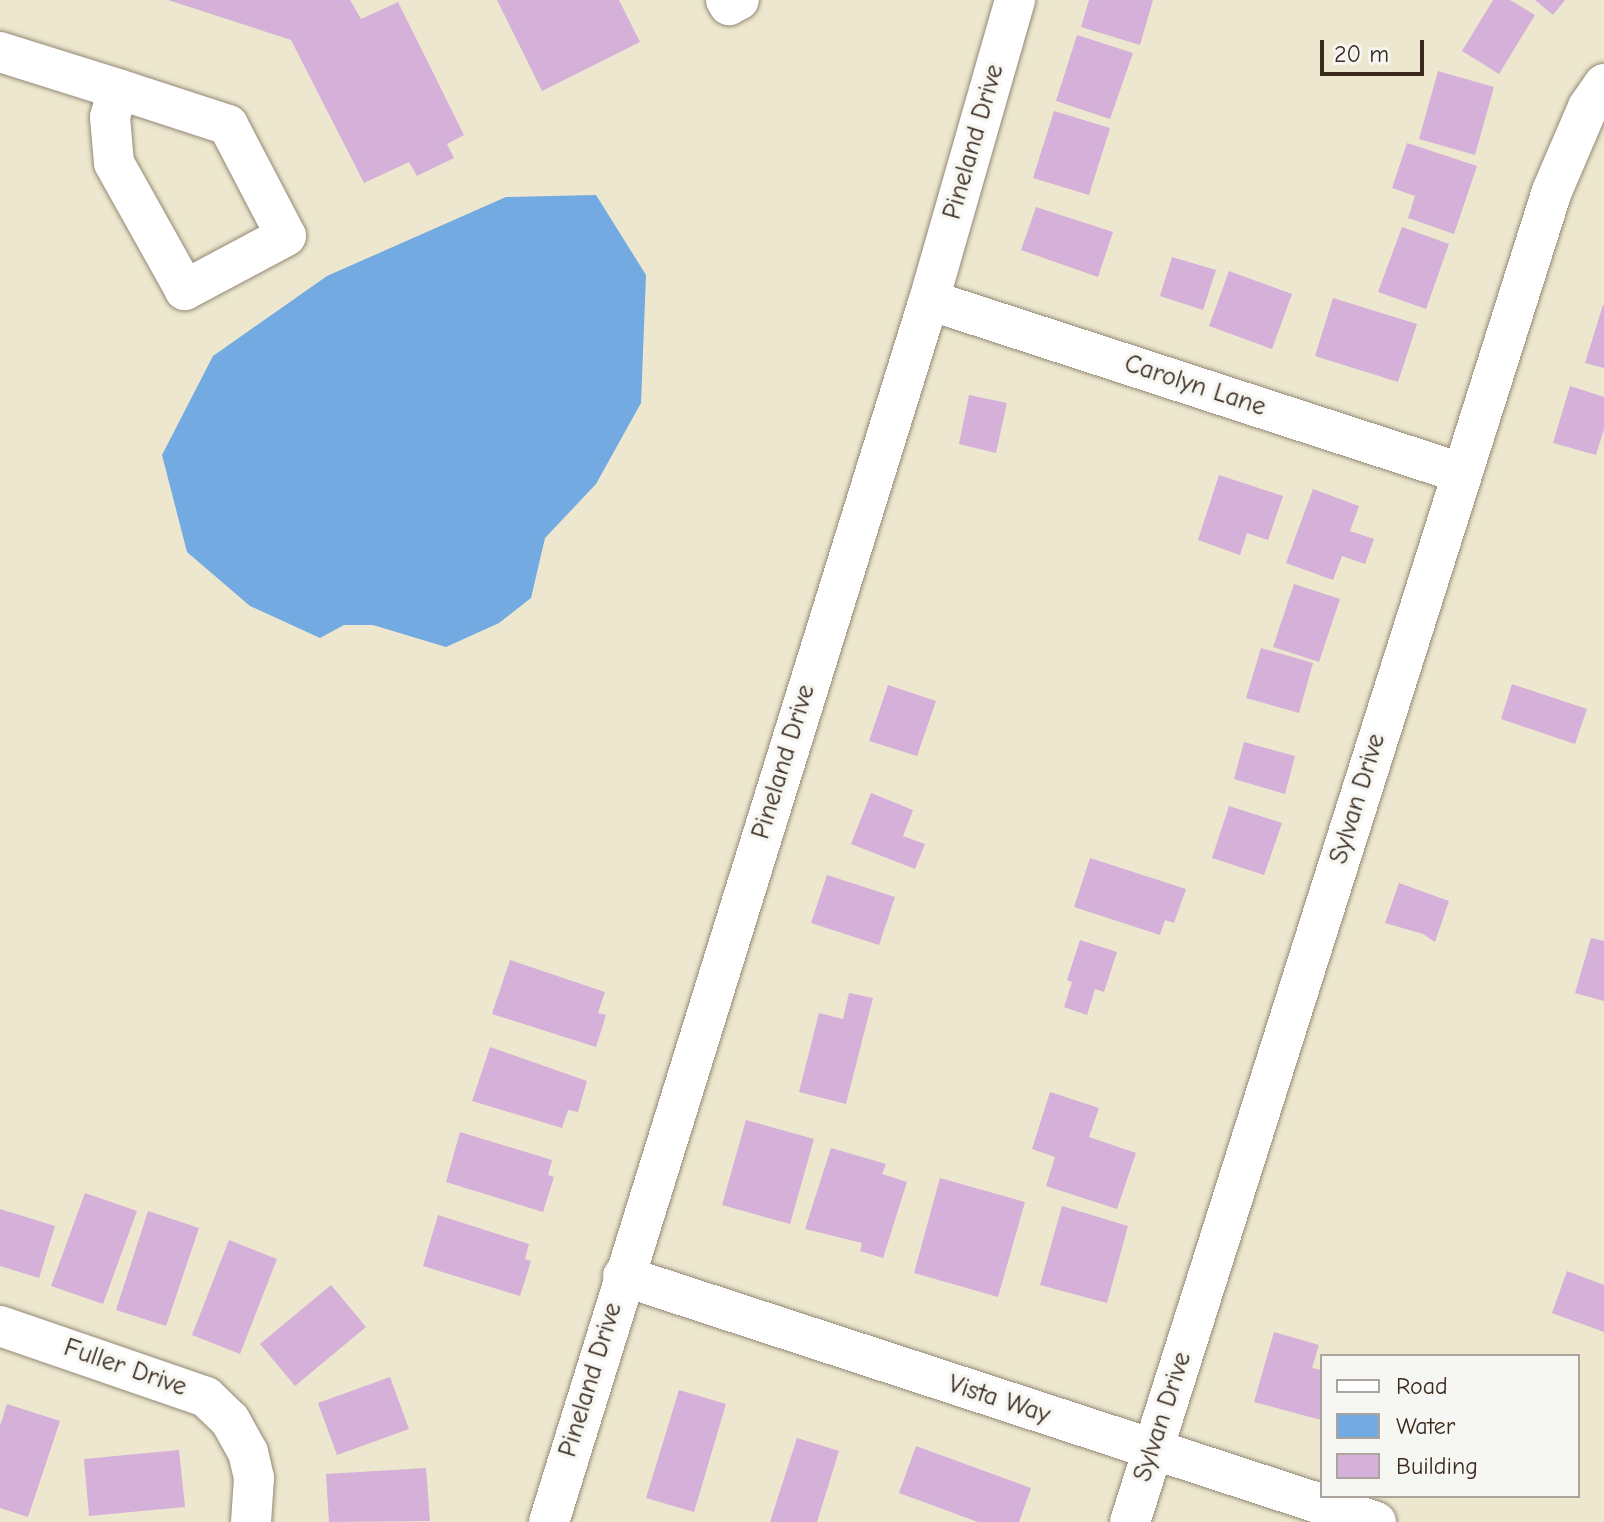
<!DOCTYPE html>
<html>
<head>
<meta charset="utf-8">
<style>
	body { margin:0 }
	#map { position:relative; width:1604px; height:1522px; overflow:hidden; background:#ece7ce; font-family:"Comic Neue",sans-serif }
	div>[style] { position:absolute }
	.water>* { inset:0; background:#72aae1 }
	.building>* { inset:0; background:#d5b1d9 }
	.roads { filter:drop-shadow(0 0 2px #948876) drop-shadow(0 0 2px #948876) }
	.minor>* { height:40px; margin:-20px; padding:0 20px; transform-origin:20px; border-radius:20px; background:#fff }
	span { translate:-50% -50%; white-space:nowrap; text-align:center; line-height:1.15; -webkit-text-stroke:7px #f6f6f2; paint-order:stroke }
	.street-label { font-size:26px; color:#3b2a1e }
	.legend { position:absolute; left:1320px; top:1354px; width:260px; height:144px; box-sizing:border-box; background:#f6f6f2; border:2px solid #aba49d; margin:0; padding:10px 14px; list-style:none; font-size:24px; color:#3b2a1e }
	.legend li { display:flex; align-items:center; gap:16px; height:40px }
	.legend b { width:40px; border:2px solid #aba49d }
	.scale { position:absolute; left:1320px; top:40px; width:104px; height:36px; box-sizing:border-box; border:4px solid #3b2a1e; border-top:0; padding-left:10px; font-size:24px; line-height:28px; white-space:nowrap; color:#3b2a1e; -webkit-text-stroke:6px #f6f6f2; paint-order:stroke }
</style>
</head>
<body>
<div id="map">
	<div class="water">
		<i style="clip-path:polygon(596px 195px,646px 275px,641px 403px,596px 484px,545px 538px,531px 598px,499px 623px,446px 647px,373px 625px,344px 625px,320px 638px,250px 606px,187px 552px,162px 455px,213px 356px,327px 276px,506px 197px)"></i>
	</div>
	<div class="building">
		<i style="clip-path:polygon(168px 0,350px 0,361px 19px,398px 2px,464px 135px,447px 144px,454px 158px,417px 176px,409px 162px,364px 183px,291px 40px)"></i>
		<i style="clip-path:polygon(497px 0,619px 0,640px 42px,542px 91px)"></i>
		<i style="clip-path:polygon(1089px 0,1153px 0,1140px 45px,1081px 27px)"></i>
		<i style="clip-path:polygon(1493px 0,1510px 0,1535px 15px,1499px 74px,1462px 51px)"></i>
		<i style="clip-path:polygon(1535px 0,1565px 0,1553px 15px)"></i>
		<i style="clip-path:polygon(1077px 35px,1133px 53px,1110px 119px,1056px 101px)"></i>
		<i style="clip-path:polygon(1438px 71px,1494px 87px,1475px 155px,1419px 139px)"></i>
		<i style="clip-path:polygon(1054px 111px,1110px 128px,1089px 195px,1033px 178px)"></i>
		<i style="clip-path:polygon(1407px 143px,1477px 166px,1454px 234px,1408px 218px,1415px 196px,1392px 188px)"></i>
		<i style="clip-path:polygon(1036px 207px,1113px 232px,1098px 277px,1021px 250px)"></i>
		<i style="clip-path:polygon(1402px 227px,1449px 244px,1426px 309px,1378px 292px)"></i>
		<i style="clip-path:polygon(1172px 257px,1216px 270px,1203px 310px,1160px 296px)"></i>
		<i style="clip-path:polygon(1229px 271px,1292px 294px,1272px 349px,1209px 326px)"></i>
		<i style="clip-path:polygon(1333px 298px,1417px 324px,1398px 382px,1315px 356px)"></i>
		<i style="clip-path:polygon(1603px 305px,1604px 305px,1604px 368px,1585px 363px)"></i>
		<i style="clip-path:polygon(1570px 386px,1604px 397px,1604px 429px,1596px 455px,1553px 443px)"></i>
		<i style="clip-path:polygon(969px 395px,1007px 403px,996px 453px,959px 444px)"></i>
		<i style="clip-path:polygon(1219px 475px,1283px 496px,1268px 540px,1247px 533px,1240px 555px,1198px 540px)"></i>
		<i style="clip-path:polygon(1313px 489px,1359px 506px,1350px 531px,1374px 539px,1365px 564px,1342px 556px,1333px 580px,1286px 563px)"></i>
		<i style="clip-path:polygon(1294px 584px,1340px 599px,1319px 662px,1273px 647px)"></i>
		<i style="clip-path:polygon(1261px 648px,1313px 663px,1299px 713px,1246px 698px)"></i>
		<i style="clip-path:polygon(1512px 684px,1587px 709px,1575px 744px,1501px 719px)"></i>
		<i style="clip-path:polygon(888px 685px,936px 701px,917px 756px,869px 741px)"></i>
		<i style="clip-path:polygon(1244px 742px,1295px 756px,1285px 794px,1234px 779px)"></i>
		<i style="clip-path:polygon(871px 793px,913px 810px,903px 836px,925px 844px,915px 869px,851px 844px)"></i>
		<i style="clip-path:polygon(1229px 806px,1282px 823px,1264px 875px,1212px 858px)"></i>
		<i style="clip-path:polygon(1090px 858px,1186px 889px,1174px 923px,1165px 920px,1160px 935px,1074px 907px)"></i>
		<i style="clip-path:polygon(827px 875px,895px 897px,879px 945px,811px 923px)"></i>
		<i style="clip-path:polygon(1399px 883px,1449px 901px,1435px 942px,1423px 934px,1385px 923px)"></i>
		<i style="clip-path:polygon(1591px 938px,1604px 941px,1604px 1001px,1575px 993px)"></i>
		<i style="clip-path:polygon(1080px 940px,1117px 952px,1104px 992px,1095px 989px,1087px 1015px,1064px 1007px,1072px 982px,1067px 980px)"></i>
		<i style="clip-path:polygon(510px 960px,605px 992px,598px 1013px,606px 1015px,596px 1047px,492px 1014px)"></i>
		<i style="clip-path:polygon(849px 993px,873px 998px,846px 1104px,799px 1092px,819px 1013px,843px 1019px)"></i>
		<i style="clip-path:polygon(490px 1047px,587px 1081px,578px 1112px,568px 1110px,562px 1128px,472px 1101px)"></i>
		<i style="clip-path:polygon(1050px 1092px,1099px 1108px,1089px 1137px,1136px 1153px,1117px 1209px,1046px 1186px,1055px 1157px,1032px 1149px)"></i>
		<i style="clip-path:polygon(746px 1120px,814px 1139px,790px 1224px,722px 1205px)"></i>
		<i style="clip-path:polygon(460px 1132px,552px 1160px,548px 1175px,554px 1177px,543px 1212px,446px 1182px)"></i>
		<i style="clip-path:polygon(831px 1148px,886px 1164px,882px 1174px,907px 1182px,883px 1258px,860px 1251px,862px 1243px,805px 1229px)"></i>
		<i style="clip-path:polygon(940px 1178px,1025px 1202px,998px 1297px,914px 1273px)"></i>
		<i style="clip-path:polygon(85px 1193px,137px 1211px,103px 1304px,51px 1286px)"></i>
		<i style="clip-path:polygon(1062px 1206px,1128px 1226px,1107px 1303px,1040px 1285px)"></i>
		<i style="clip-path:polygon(0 1209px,55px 1226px,39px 1278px,0 1266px)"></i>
		<i style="clip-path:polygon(148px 1211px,199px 1228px,166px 1326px,116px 1310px)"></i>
		<i style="clip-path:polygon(438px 1215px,529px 1244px,525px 1259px,531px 1261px,520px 1296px,423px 1266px)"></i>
		<i style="clip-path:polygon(229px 1240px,277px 1259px,240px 1354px,192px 1335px)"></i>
		<i style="clip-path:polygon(1567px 1271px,1604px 1285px,1604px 1332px,1552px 1313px)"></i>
		<i style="clip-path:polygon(331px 1285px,366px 1327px,295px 1386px,260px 1344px)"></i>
		<i style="clip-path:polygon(1274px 1332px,1319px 1345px,1312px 1368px,1322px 1370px,1321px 1420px,1254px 1402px)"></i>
		<i style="clip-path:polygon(390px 1377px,409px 1429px,337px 1455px,318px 1403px)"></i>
		<i style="clip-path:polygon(679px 1390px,726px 1404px,694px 1512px,646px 1498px)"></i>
		<i style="clip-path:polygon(7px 1404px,60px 1421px,28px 1517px,0 1508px,0 1426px)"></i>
		<i style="clip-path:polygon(797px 1438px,839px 1451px,817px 1522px,770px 1522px)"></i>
		<i style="clip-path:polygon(916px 1446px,1031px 1488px,1019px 1522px,978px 1522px,899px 1493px)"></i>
		<i style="clip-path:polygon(179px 1450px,185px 1507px,89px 1516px,84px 1459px)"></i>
		<i style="clip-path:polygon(426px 1468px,430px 1521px,329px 1522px,326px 1474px)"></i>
	</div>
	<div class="roads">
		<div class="minor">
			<i style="left:726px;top:0;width:6px;rotate:59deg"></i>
			<i style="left:729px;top:5px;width:11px;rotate:-27deg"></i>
			<i style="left:0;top:52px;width:124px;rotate:17.4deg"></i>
			<i style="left:118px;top:89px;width:116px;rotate:18.1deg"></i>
			<i style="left:228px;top:125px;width:125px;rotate:62.4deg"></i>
			<i style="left:286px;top:236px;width:115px;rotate:151.9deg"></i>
			<i style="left:185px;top:290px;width:145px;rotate:-119.2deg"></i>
			<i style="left:114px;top:163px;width:46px;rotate:-95deg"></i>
			<i style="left:110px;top:117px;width:29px;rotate:-74deg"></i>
			<i style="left:929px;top:300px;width:559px;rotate:18.01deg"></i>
			<i style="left:623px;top:1276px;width:792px;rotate:18.09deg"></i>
			<i style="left:0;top:1326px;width:218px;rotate:19deg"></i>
			<i style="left:206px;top:1397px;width:33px;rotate:44deg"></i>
			<i style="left:230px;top:1420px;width:37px;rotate:61deg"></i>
			<i style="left:248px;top:1452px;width:27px;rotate:77deg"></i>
			<i style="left:254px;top:1478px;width:44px;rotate:93.9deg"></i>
			<i style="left:549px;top:1522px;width:1280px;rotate:-72.73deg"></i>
			<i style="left:929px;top:300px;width:312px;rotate:-74deg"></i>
			<i style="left:1130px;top:1522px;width:1396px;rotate:-72.41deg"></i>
			<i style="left:1552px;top:191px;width:91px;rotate:-66.8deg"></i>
			<i style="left:1588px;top:107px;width:28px;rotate:-55deg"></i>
		</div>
	</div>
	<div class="street-label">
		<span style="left:974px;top:142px;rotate:-74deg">Pineland Drive</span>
		<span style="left:1195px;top:386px;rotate:18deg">Carolyn Lane</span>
		<span style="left:784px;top:762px;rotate:-73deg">Pineland Drive</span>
		<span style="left:1358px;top:799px;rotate:-73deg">Sylvan Drive</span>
		<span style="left:125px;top:1368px;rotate:19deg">Fuller Drive</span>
		<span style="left:591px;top:1380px;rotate:-73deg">Pineland Drive</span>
		<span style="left:999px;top:1400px;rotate:18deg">Vista Way</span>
		<span style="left:1163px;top:1417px;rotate:-72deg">Sylvan Drive</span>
	</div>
	<ul class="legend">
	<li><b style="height:10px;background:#fff"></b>Road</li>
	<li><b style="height:22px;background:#72aae1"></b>Water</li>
	<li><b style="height:22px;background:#d5b1d9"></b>Building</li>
	</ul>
	<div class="scale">20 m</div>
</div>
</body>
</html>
